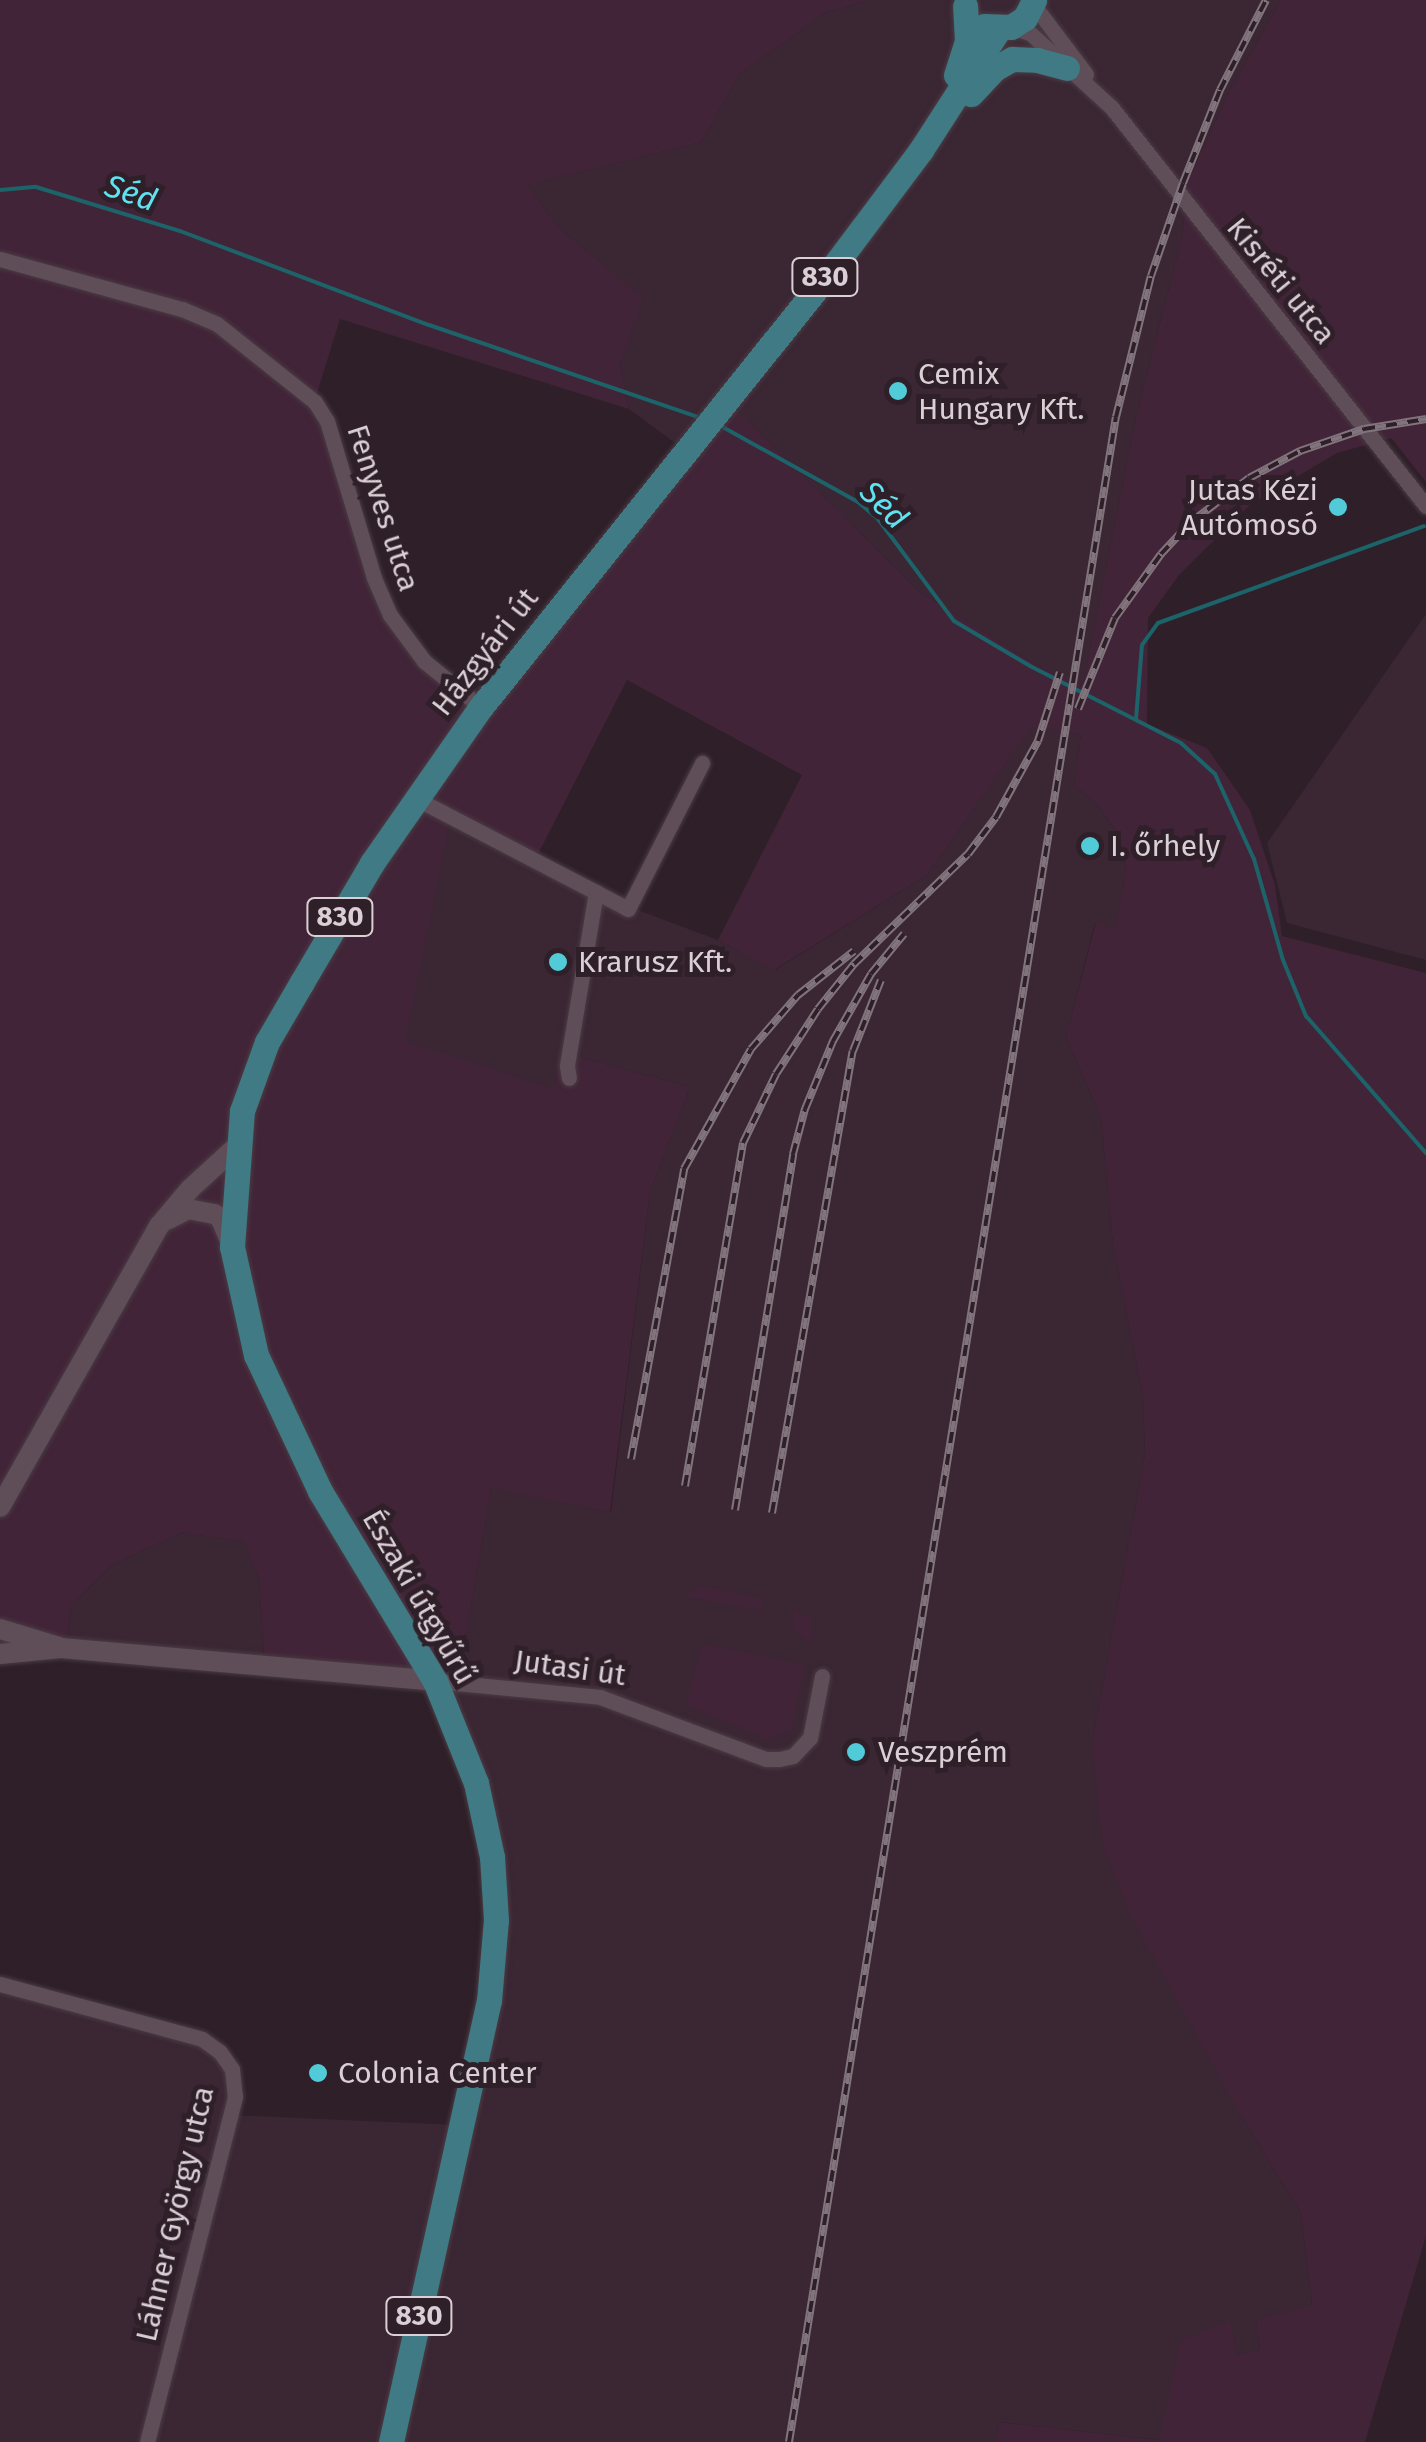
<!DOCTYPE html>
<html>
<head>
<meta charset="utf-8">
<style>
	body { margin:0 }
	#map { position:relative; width:1426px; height:2442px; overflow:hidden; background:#2e1f28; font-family:"Fira Sans",sans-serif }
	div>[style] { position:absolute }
	.built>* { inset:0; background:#3b2633 }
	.green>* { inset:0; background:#422438 }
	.stream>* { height:4px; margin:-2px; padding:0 2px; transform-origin:2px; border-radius:2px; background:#1c636a }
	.roads { filter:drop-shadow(0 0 2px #493c44) drop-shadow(0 0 2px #493c44) }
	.minor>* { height:15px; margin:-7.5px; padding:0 7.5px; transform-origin:7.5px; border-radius:7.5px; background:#5f4e58 }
	.tertiary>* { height:20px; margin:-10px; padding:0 10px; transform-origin:10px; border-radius:10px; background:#5f4e58 }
	.primary>* { height:25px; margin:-12.5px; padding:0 12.5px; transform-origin:12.5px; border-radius:12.5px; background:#407a84 }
	.rail>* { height:8px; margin-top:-4px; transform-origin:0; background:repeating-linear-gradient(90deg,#2e1f28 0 11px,#81747c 0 22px); box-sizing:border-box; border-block:2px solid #81747c }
	.dots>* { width:28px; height:28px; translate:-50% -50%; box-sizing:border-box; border:5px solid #2e1f28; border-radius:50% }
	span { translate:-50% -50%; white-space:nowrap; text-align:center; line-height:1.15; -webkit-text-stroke:10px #2e1f28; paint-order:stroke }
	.shield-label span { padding:2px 8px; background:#2e1f28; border:2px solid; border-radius:8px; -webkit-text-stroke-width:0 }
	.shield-label { font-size:28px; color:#dacfd5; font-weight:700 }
	.street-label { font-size:30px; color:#dacfd5 }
	.poi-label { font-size:30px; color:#dacfd5 }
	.left { translate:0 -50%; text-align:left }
	.right { translate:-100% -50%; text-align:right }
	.water-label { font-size:32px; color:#60e3f1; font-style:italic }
</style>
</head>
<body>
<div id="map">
	<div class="built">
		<i style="clip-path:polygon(869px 0,1281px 0,1228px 94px,1188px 181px,1182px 238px,1138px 408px,1083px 686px,1043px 669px,920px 592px,726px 401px,686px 451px,629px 409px,620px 365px,642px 298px,557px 226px,526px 185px,701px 142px,740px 74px,825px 13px)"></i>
		<i style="clip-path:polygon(1426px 614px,1426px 960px,1287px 923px,1267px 843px)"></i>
		<i style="clip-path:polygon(1031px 726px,1081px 734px,1074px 785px,1096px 803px,1119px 835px,1126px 869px,1115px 930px,1095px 923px,1066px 1037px,1101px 1117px,1113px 1246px,1143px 1397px,1145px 1454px,1092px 1744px,1239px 2112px,1301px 2213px,1312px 2306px,1256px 2320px,1260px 2350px,1237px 2355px,1231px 2322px,1160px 2440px,999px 2422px,995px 2442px,0 2442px,0 1985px,201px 2040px,227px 2061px,230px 2115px,458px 2125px,497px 1889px,431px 1684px,463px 1652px,491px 1487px,611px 1512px,650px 1192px,690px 1087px,564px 1053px,554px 1090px,404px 1041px,451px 815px,627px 906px,718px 940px,775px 970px,927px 875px)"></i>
		<i style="clip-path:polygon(181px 1533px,245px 1541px,259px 1578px,265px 1671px,67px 1650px,71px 1605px,113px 1564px)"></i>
	</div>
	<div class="green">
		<i style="clip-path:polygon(0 0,869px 0,825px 13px,740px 74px,701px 142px,527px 185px,557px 226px,643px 298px,620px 365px,629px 409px,340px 319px,314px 403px,389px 616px,481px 709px,726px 400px,920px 592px,1043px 669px,1083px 685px,1138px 408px,1182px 238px,1188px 181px,1228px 94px,1281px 0,1426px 0,1426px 482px,1391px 438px,1337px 453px,1251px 504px,1179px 575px,1148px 618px,1147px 724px,1207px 748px,1250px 810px,1275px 885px,1282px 936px,1426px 973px,1426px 2236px,1365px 2442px,995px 2442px,999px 2422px,1159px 2440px,1181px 2340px,1231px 2321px,1237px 2355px,1260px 2350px,1256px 2320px,1312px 2305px,1301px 2213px,1239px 2112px,1130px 1914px,1103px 1845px,1092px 1744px,1145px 1454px,1143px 1397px,1113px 1246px,1101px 1117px,1066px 1037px,1096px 922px,1115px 929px,1126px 869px,1119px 835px,1096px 803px,1074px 785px,1081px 734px,1031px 727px,927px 875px,774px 970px,718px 940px,802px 775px,627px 680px,536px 858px,451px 816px,405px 1041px,553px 1089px,564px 1053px,690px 1087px,650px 1192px,610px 1512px,491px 1488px,463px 1652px,448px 1673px,431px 1684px,265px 1671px,259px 1578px,244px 1541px,181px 1533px,113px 1564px,71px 1605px,67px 1650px,0 1627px)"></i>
		<i style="clip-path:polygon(700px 1586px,763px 1599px,761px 1611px,684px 1596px)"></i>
		<i style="clip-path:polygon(794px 1609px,812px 1619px,811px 1644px,792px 1628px)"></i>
		<i style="clip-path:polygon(703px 1644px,805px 1665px,791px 1731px,769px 1739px,685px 1705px)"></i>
	</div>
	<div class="stream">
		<i style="left:0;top:190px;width:36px;rotate:-5deg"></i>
		<i style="left:36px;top:187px;width:151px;rotate:17deg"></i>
		<i style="left:180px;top:231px;width:266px;rotate:20.7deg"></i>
		<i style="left:429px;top:325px;width:287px;rotate:18.9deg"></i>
		<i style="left:719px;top:425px;width:159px;rotate:29deg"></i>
		<i style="left:858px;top:502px;width:26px;rotate:40deg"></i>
		<i style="left:878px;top:519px;width:127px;rotate:53.3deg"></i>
		<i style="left:954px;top:621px;width:88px;rotate:30.6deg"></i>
		<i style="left:1030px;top:666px;width:169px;rotate:27deg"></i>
		<i style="left:1181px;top:743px;width:46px;rotate:42.4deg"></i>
		<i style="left:1215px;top:774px;width:94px;rotate:65.4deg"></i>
		<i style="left:1254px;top:859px;width:105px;rotate:74deg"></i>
		<i style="left:1283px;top:960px;width:61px;rotate:67.7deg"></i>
		<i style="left:1306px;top:1016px;width:182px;rotate:48.8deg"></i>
		<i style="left:1136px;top:719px;width:74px;rotate:-85.4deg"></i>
		<i style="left:1142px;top:645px;width:27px;rotate:-54deg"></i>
		<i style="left:1158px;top:623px;width:283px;rotate:-20deg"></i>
	</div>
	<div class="roads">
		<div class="minor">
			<i style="left:1033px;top:4px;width:88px;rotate:52.9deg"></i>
			<i style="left:1011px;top:27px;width:20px;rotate:18deg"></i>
			<i style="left:1030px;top:33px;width:111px;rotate:42.4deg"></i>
			<i style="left:1112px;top:108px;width:507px;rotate:51.73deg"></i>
			<i style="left:0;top:259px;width:189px;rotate:15.4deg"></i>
			<i style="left:182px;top:309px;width:38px;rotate:23deg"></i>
			<i style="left:217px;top:324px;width:125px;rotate:38.5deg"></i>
			<i style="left:315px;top:402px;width:22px;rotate:58deg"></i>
			<i style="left:327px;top:421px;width:164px;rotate:73.3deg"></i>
			<i style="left:374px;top:578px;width:40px;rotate:66.6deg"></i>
			<i style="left:390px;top:615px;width:57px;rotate:53.5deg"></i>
			<i style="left:424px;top:661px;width:73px;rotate:38.9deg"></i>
			<i style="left:417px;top:799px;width:202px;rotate:27.5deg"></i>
			<i style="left:596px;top:892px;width:176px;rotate:99.5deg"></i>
			<i style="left:567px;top:1066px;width:12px;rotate:81deg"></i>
			<i style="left:596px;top:892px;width:36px;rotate:28deg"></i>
			<i style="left:628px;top:909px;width:164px;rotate:-63.1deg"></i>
			<i style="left:435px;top:1681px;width:166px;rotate:5.5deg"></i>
			<i style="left:600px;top:1697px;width:177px;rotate:20.5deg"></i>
			<i style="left:766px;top:1759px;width:13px"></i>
			<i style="left:779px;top:1759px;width:14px;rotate:-12deg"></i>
			<i style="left:793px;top:1756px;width:25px;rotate:-47deg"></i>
			<i style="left:810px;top:1738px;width:63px;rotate:-79deg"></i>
			<i style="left:0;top:1984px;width:209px;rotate:15.2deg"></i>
			<i style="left:202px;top:2039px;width:22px;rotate:36deg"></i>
			<i style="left:220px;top:2052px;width:21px;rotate:55deg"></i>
			<i style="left:232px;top:2069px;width:28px;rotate:84deg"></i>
			<i style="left:235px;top:2097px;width:356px;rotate:104.3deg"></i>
		</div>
		<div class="tertiary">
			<i style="left:169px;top:1219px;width:21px;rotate:-28deg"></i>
			<i style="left:188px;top:1209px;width:26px;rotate:11deg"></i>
			<i style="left:214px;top:1214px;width:7px;rotate:27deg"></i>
			<i style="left:220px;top:1217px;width:26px;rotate:67deg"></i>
			<i style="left:0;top:1507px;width:323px;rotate:-60.5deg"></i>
			<i style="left:159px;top:1226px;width:48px;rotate:-50deg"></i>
			<i style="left:190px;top:1189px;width:64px;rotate:-42.5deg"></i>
			<i style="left:0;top:1629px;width:62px;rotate:17deg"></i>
			<i style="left:0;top:1654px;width:61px;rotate:-5.6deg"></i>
			<i style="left:61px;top:1648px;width:375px;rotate:5deg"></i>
		</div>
		<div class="primary">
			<i style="left:984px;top:26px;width:27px;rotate:2deg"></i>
			<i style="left:1011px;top:27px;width:17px;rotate:-33deg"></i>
			<i style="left:1025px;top:18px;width:20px;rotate:-63deg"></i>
			<i style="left:956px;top:75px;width:35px;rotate:-72deg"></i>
			<i style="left:967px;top:42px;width:36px;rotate:-93deg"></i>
			<i style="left:971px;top:94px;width:34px;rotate:-47deg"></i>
			<i style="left:994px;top:69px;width:21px;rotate:-29deg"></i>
			<i style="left:1012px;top:59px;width:25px;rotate:2deg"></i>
			<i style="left:1037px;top:60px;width:31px;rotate:15deg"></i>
			<i style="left:391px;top:2442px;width:452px;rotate:-77.5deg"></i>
			<i style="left:489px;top:2001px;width:81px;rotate:-85.1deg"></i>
			<i style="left:496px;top:1920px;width:63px;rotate:-93.6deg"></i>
			<i style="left:492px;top:1857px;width:76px;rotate:-102.2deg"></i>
			<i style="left:476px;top:1783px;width:110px;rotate:-111.9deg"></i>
			<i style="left:435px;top:1681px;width:222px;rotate:-121.2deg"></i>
			<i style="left:320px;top:1491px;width:150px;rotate:-115.2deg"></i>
			<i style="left:256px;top:1355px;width:111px;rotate:-102.5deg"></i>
			<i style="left:232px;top:1247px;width:136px;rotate:-85.8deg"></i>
			<i style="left:242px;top:1111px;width:73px;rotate:-70.1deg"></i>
			<i style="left:267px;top:1042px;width:69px;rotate:-59.7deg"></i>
			<i style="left:302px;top:982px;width:138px;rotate:-59.5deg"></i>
			<i style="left:372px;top:863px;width:190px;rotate:-55.1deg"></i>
			<i style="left:481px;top:707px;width:550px;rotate:-51.28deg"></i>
			<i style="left:825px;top:278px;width:160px;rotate:-53.1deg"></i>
			<i style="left:921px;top:150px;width:144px;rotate:-57.2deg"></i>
		</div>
	</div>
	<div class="rail">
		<i style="left:1078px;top:709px;width:98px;rotate:-67.9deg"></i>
		<i style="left:1115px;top:618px;width:79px;rotate:-54.3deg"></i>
		<i style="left:1161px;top:554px;width:42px;rotate:-46.9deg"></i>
		<i style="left:1190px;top:523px;width:74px;rotate:-37.3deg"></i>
		<i style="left:1249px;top:478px;width:58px;rotate:-27.9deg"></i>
		<i style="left:1300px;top:451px;width:68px;rotate:-19deg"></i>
		<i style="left:1364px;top:429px;width:63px;rotate:-9.2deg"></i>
		<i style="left:631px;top:1459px;width:295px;rotate:-79.6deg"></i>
		<i style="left:684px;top:1169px;width:137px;rotate:-60.8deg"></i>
		<i style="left:751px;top:1049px;width:72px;rotate:-49deg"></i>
		<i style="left:798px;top:995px;width:71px;rotate:-38.2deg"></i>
		<i style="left:685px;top:1486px;width:348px;rotate:-80.4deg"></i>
		<i style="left:743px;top:1143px;width:76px;rotate:-64.4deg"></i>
		<i style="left:776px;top:1074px;width:77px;rotate:-57.1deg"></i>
		<i style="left:818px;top:1009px;width:58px;rotate:-51.3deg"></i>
		<i style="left:854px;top:964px;width:158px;rotate:-44deg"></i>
		<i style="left:968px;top:854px;width:46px;rotate:-52.9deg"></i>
		<i style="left:996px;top:817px;width:87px;rotate:-61.1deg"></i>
		<i style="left:1038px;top:741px;width:72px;rotate:-72.3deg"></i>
		<i style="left:735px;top:1510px;width:361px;rotate:-80.7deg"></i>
		<i style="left:793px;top:1154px;width:47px;rotate:-75.1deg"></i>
		<i style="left:805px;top:1109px;width:74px;rotate:-67.6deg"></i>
		<i style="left:833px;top:1041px;width:77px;rotate:-60.4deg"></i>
		<i style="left:871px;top:974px;width:52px;rotate:-50.5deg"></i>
		<i style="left:772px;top:1513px;width:469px;rotate:-80.1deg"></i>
		<i style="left:853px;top:1051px;width:76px;rotate:-68.5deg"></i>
		<i style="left:789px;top:2442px;width:2051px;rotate:-80.83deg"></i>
		<i style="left:1116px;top:417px;width:145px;rotate:-76.1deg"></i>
		<i style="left:1151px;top:276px;width:98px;rotate:-71deg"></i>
		<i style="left:1183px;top:183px;width:100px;rotate:-68.3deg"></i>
		<i style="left:1220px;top:90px;width:101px;rotate:-62.9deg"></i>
	</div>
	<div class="dots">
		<i style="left:898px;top:391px;background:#52cbd8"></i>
		<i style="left:1338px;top:507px;background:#52cbd8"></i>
		<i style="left:1090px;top:846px;background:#52cbd8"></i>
		<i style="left:558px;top:962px;background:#52cbd8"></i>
		<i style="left:856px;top:1752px;background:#52cbd8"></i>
		<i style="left:318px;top:2073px;background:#52cbd8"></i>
	</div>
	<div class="shield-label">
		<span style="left:825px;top:277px">830</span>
		<span style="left:340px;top:917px">830</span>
		<span style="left:419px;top:2316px">830</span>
	</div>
	<div class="street-label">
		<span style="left:1281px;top:281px;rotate:51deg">Kisréti utca</span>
		<span style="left:383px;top:508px;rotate:72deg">Fenyves utca</span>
		<span style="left:485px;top:652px;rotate:-52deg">Házgyári út</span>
		<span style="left:419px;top:1597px;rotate:60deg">Északi útgyűrű</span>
		<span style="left:570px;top:1668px;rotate:8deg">Jutasi út</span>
		<span style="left:175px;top:2214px;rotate:-77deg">Láhner György utca</span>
	</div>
	<div class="poi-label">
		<span class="left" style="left:918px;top:391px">Cemix<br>Hungary Kft.</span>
		<span class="right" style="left:1318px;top:507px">Jutas Kézi<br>Autómosó</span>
		<span class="left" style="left:1110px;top:846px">I. őrhely</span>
		<span class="left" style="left:578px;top:962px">Krarusz Kft.</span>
		<span class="left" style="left:878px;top:1752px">Veszprém</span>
		<span class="left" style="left:338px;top:2073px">Colonia Center</span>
	</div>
	<div class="water-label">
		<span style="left:131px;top:193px;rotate:19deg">Séd</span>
		<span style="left:884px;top:505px;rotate:45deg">Séd</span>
	</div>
</div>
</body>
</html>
